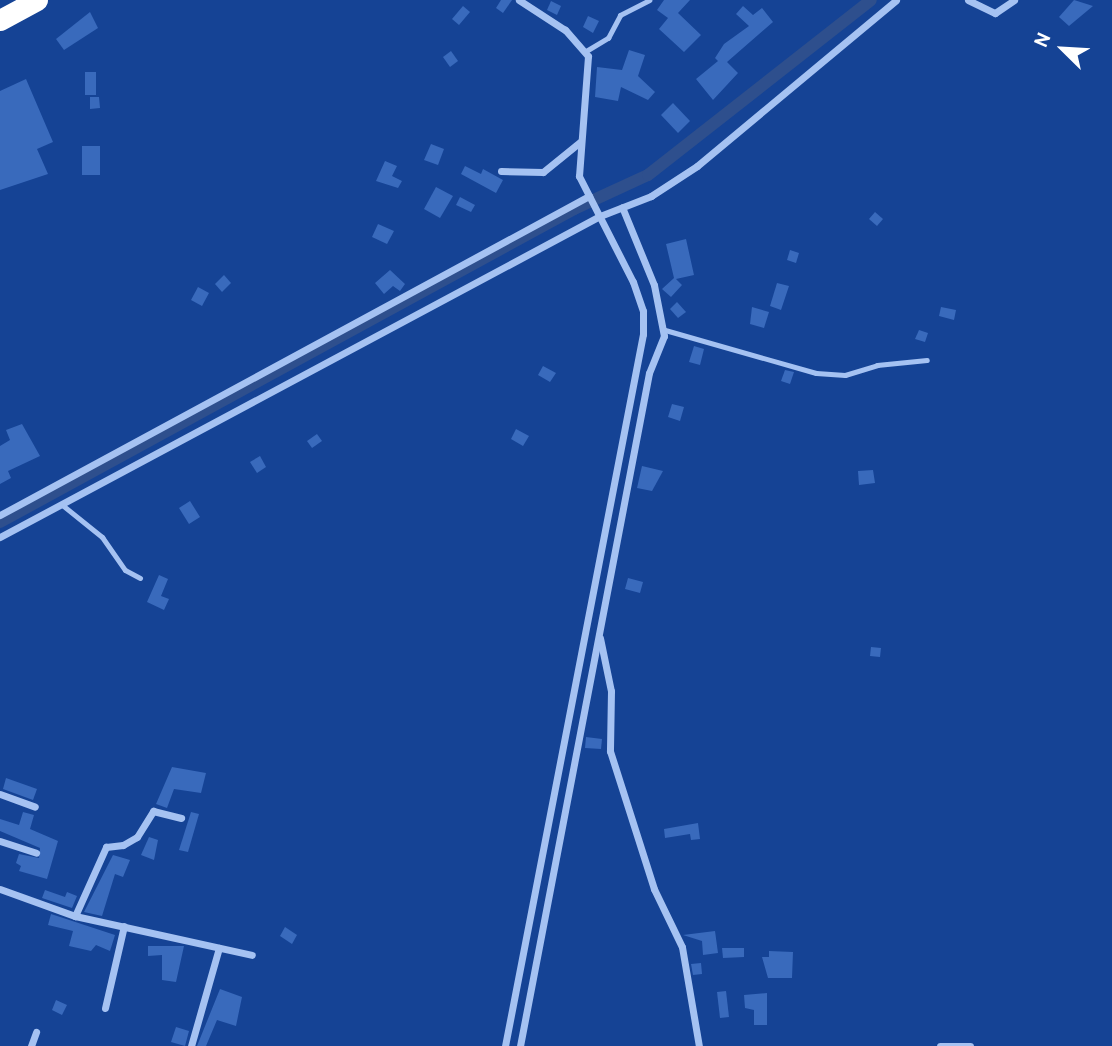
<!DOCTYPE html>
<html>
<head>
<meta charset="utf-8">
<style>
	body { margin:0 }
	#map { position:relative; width:1112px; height:1046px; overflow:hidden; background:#154395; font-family:Overpass,sans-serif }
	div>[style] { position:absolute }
	.canal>* { height:12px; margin:-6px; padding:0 6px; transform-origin:6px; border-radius:6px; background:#2e4f8d }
	.building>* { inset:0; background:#396abc }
	.lane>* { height:5px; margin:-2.5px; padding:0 2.5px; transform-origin:2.5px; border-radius:2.5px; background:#a5c2f2 }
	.street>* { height:7px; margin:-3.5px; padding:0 3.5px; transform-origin:3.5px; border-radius:3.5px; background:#a5c2f2 }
	.highway>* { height:21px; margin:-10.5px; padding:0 10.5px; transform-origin:10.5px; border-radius:10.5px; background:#fff }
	span { translate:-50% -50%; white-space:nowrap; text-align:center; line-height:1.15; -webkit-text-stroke:5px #154395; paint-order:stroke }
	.north { position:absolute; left:1028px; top:14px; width:70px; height:70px; -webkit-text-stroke:5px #154395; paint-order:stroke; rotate:294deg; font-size:19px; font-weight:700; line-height:28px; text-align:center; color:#fff }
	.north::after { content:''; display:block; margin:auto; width:24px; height:32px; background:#fff; clip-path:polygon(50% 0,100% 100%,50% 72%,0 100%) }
</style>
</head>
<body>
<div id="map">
	<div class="canal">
		<i style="left:0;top:522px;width:654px;rotate:-28.6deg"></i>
		<i style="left:574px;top:209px;width:81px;rotate:-24.7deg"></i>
		<i style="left:648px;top:175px;width:283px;rotate:-38.1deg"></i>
	</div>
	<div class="building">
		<i style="clip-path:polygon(501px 0,512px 0,503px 13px,496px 8px)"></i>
		<i style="clip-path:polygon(664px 0,690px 0,678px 13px,701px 35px,684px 52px,659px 29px,668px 18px,657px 10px)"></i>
		<i style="clip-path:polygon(1074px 0,1093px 6px,1069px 26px,1059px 17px)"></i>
		<i style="clip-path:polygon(551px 1px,561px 6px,557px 15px,547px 10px)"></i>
		<i style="clip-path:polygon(463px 6px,470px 12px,459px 25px,452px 19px)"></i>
		<i style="clip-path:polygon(743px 6px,753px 15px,762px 8px,773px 22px,727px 62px,738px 73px,713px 100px,696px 79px,718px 61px,715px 58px,724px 44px,749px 26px,736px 14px)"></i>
		<i style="clip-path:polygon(90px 12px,98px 28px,64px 50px,56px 39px)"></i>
		<i style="clip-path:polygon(588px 16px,599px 21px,593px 33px,583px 27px)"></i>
		<i style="clip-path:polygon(629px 50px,645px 55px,638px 76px,655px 92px,648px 100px,621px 87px,618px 101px,595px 97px,597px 67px,622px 70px)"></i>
		<i style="clip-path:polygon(451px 51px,458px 61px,450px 67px,443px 57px)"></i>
		<i style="clip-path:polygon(85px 72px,96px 72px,96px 95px,85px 95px)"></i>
		<i style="clip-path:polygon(26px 79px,53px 142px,37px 149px,48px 174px,0 190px,0 91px)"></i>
		<i style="clip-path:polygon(90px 97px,99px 97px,100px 108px,90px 109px)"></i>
		<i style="clip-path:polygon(673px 103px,690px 121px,678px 133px,661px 115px)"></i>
		<i style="clip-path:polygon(431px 144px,444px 149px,438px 165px,424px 160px)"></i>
		<i style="clip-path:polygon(82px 146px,100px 146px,100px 175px,82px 175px)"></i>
		<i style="clip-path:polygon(385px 161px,397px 166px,392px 176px,402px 181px,398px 188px,376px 181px)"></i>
		<i style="clip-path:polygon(465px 166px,481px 174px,483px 169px,503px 180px,496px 193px,461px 174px)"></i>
		<i style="clip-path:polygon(436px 187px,453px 196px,440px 218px,424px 209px)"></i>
		<i style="clip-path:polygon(460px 197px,475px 205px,471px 212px,456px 205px)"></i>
		<i style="clip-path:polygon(875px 212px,883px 219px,877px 226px,869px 219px)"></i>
		<i style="clip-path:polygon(378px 224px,394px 231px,387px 244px,372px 237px)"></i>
		<i style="clip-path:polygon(686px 239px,694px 275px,676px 279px,682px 285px,671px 297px,662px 289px,674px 278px,666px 244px)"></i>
		<i style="clip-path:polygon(790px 250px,799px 253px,796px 263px,787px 260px)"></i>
		<i style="clip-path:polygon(390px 270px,405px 284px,400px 291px,393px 286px,384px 294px,375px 283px)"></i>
		<i style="clip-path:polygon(224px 275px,231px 283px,222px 292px,215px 284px)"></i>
		<i style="clip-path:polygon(777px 283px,789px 286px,781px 310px,770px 306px)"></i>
		<i style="clip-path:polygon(198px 287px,209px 293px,202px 306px,191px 300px)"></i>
		<i style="clip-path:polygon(677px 302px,686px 312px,678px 318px,670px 309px)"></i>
		<i style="clip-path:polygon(752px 307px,769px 312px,764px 328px,750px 324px)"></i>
		<i style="clip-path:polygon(941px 307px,956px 310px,954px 320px,939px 316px)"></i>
		<i style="clip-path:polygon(919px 330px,928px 333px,925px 342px,915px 339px)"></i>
		<i style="clip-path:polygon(694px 346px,704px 349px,700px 365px,689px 362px)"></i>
		<i style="clip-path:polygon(543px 366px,556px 373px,550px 382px,538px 375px)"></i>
		<i style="clip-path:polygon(785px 370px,794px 372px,790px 384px,781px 381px)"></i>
		<i style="clip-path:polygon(672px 404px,684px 407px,680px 421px,668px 417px)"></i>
		<i style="clip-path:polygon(22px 424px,40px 456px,8px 471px,11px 478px,0 484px,0 446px,10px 440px,6px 430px)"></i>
		<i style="clip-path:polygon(516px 429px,529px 436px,523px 446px,511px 439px)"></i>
		<i style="clip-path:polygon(317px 434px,322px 441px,312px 448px,307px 441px)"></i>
		<i style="clip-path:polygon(260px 456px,266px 467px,257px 473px,250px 462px)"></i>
		<i style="clip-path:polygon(642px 466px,663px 471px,652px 491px,637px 488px)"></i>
		<i style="clip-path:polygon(873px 470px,875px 483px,859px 485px,858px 471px)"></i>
		<i style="clip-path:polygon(190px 501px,200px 517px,189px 524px,179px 508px)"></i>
		<i style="clip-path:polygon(159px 575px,168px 579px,161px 596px,169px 599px,164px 610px,147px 602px)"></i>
		<i style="clip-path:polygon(628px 578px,643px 582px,640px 593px,625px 589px)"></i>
		<i style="clip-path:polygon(871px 647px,881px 648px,880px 657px,870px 656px)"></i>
		<i style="clip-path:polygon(586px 737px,602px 739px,601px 749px,585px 748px)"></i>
		<i style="clip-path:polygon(172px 767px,206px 773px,201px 793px,174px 789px,167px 808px,156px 804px)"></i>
		<i style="clip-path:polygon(6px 778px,37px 789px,33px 800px,3px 789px)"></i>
		<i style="clip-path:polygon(23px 812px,34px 815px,30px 829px,58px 841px,47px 879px,19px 871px,21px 866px,16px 863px,19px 854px,39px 858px,40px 848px,0 831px,0 819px,19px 825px)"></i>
		<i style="clip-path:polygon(191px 812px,199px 814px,188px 852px,179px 850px)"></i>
		<i style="clip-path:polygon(698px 823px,700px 839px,691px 840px,690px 834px,665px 838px,664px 829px)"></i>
		<i style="clip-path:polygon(149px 837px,158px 840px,154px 860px,141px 855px)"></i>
		<i style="clip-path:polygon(113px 855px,130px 860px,123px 877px,115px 874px,102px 916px,84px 912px)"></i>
		<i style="clip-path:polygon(45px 890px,65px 897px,67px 892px,77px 896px,72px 908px,42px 898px)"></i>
		<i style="clip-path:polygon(51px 914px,115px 935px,110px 951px,96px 945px,91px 951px,69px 946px,73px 931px,48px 925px)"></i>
		<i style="clip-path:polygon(285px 927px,297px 935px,292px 944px,280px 936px)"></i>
		<i style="clip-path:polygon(715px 931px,718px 953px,703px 955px,702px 941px,683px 935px)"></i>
		<i style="clip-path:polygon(148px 946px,184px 946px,176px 982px,162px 980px,162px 955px,148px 956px)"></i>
		<i style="clip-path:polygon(722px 948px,744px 948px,744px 957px,723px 958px)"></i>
		<i style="clip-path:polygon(769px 951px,793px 952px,792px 978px,768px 978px,762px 957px,769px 957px)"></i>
		<i style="clip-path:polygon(701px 963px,702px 974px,693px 975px,691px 964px)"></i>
		<i style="clip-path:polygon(220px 989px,242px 997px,236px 1026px,217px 1020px,206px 1046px,197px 1046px)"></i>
		<i style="clip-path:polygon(726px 991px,729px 1017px,720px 1018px,717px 992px)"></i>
		<i style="clip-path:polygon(767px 993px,767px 1025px,754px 1025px,754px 1010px,745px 1008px,744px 995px)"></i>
		<i style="clip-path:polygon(56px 1000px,67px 1005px,62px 1015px,52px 1010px)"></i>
		<i style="clip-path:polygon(176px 1027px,189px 1031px,185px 1046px,171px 1042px)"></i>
	</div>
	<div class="lane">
		<i style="left:586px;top:51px;width:26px;rotate:-31deg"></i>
		<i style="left:608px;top:38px;width:26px;rotate:-62deg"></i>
		<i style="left:620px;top:15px;width:33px;rotate:-27deg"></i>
		<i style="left:665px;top:330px;width:157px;rotate:15.9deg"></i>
		<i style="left:816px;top:373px;width:29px;rotate:4deg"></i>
		<i style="left:845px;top:375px;width:34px;rotate:-17deg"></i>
		<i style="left:877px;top:365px;width:50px;rotate:-5.7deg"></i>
		<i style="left:61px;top:504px;width:53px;rotate:38.8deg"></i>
		<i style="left:102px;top:537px;width:40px;rotate:55.1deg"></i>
		<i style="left:125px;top:570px;width:17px;rotate:28deg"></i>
	</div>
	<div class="street">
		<i style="left:968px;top:0;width:30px;rotate:26deg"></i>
		<i style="left:995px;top:13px;width:23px;rotate:-34deg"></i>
		<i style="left:501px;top:171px;width:42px;rotate:1.4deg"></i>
		<i style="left:543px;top:172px;width:48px;rotate:-39deg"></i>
		<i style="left:0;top:515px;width:670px;rotate:-28.44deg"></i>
		<i style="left:0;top:537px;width:680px;rotate:-28.15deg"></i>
		<i style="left:600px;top:216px;width:55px;rotate:-21.4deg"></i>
		<i style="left:651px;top:196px;width:55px;rotate:-33.1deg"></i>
		<i style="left:697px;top:166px;width:259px;rotate:-39.8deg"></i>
		<i style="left:600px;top:638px;width:54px;rotate:78.3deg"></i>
		<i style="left:611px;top:691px;width:60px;rotate:91deg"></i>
		<i style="left:610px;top:751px;width:145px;rotate:72.3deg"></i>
		<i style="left:654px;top:889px;width:64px;rotate:64.2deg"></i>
		<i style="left:682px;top:947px;width:100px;rotate:80.3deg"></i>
		<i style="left:0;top:794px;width:37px;rotate:20deg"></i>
		<i style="left:0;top:841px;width:38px;rotate:18deg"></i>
		<i style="left:0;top:889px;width:80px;rotate:19.8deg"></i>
		<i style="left:75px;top:916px;width:181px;rotate:12.4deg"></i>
		<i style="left:75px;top:916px;width:76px;rotate:-65.8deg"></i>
		<i style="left:106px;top:847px;width:17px;rotate:-7deg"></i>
		<i style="left:123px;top:845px;width:16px;rotate:-30deg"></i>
		<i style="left:137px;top:837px;width:31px;rotate:-58deg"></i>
		<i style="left:153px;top:811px;width:29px;rotate:14deg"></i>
		<i style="left:105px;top:1008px;width:84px;rotate:-77deg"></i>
		<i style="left:31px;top:1046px;width:15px;rotate:-70deg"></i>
		<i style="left:191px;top:1046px;width:102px;rotate:-74.1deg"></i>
		<i style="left:505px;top:1046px;width:725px;rotate:-79.03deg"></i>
		<i style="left:643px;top:334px;width:23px;rotate:-90deg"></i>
		<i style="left:643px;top:311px;width:31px;rotate:-109deg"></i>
		<i style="left:633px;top:282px;width:119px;rotate:-117deg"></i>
		<i style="left:579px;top:176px;width:120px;rotate:-85.7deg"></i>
		<i style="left:588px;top:56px;width:35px;rotate:-131deg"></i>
		<i style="left:565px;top:30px;width:55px;rotate:-146.9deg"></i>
		<i style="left:520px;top:1046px;width:685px;rotate:-79.15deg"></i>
		<i style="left:649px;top:373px;width:40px;rotate:-68deg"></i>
		<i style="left:664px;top:336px;width:52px;rotate:-101.1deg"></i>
		<i style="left:654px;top:285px;width:84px;rotate:-112.3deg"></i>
		<i style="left:940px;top:1046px;width:30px"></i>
	</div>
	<div class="highway">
		<i style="left:0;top:20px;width:42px;rotate:-28.4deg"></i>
	</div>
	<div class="north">N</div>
</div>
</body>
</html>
